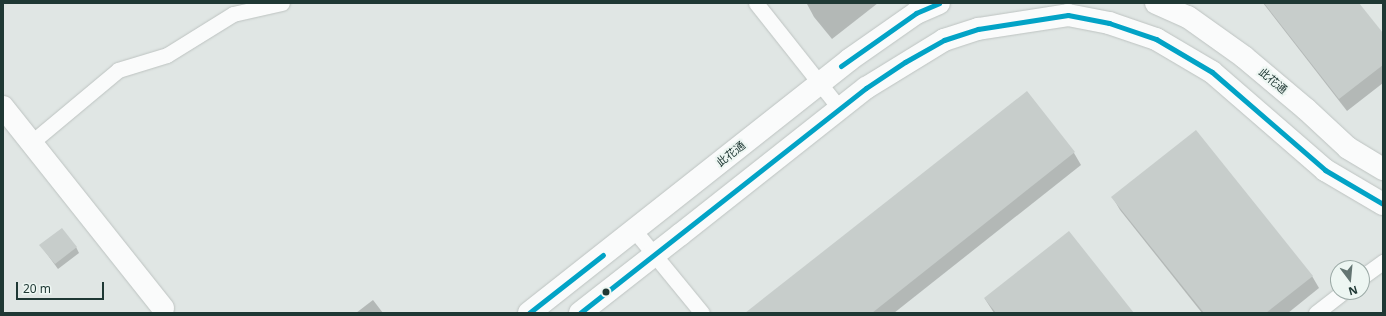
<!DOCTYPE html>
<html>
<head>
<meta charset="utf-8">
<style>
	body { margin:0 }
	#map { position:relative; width:1386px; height:316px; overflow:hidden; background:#e0e6e4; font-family:"Noto Sans","Noto Sans JP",sans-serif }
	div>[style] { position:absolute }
	.shadow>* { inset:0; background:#0003 }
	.building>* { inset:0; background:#c7cdcb }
	.roads { filter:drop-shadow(0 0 1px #bdc3c1) drop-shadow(0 0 1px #bdc3c1) }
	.service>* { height:15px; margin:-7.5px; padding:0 7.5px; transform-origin:7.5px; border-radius:7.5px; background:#fafbfb }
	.minor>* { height:22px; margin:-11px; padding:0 11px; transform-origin:11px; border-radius:11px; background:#fafbfb }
	.tertiary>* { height:22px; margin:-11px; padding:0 11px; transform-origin:11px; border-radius:11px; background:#fafbfb }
	.bus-1>* { height:5px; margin:-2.5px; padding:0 2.5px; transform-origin:2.5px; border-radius:2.5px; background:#02a3c6 }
	.dots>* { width:11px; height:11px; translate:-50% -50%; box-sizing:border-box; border:2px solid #edf6f2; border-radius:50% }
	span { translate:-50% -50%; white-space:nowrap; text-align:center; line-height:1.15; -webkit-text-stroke:4px #edf6f2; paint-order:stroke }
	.street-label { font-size:11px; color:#1f3834 }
	.frame { position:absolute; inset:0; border:4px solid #1f3834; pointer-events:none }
	.north { position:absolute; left:1330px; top:260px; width:40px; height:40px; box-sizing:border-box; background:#edf6f2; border:1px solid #9baaa6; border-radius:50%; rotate:164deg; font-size:11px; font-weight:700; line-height:16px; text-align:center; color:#1f3834 }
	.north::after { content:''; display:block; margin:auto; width:14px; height:18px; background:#637572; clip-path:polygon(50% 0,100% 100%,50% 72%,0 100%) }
	.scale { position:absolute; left:16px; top:282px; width:88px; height:18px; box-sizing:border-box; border:2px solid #1f3834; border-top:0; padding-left:5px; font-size:12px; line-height:14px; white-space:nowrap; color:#1f3834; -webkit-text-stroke:3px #edf6f2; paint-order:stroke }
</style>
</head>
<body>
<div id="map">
	<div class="shadow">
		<i style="clip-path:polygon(809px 3px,878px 3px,832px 39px,814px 17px,807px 4px)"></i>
		<i style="clip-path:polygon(1263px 3px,1358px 3px,1383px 35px,1383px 83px,1347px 111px)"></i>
		<i style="clip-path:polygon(1027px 92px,1074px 153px,1081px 165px,894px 313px,766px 313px)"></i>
		<i style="clip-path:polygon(1113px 198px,1312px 276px,1319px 288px,1288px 313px,1202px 313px,1120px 210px)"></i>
		<i style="clip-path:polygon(76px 247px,79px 253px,58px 269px,44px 250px)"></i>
		<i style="clip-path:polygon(985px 299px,1133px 313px,994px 313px)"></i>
		<i style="clip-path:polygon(373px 300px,383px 313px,356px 313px)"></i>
	</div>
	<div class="building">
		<i style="clip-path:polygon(1264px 3px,1359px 3px,1383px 33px,1383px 65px,1339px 99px)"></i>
		<i style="clip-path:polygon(1027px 91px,1075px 152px,872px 313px,745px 313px)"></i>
		<i style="clip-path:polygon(1196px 130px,1313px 276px,1266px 313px,1204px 313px,1111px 197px)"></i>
		<i style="clip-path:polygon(62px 228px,77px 247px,55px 264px,39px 245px)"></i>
		<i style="clip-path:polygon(1069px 231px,1134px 313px,996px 313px,984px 298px)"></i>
	</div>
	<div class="roads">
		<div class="service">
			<i style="left:756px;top:3px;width:135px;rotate:51.6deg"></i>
			<i style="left:32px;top:142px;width:112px;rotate:-39.9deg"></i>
			<i style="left:118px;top:70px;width:51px;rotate:-17deg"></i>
			<i style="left:167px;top:55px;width:78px;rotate:-31.8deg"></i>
			<i style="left:233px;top:14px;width:50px;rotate:-12.7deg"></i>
			<i style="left:634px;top:230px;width:107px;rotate:50.7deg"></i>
			<i style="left:1362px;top:277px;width:26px;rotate:-36deg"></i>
			<i style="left:1316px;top:313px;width:34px;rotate:-38deg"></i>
		</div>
		<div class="minor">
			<i style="left:1156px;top:3px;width:35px;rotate:24deg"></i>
			<i style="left:1188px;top:17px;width:69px;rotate:35.5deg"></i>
			<i style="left:1244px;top:57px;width:81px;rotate:40deg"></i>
			<i style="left:1306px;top:109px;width:57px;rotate:42.9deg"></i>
			<i style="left:1348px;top:148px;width:41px;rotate:31deg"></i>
			<i style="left:3px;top:107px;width:257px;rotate:51.5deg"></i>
			<i style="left:681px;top:234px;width:236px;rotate:-38.3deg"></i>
			<i style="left:866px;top:88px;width:92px;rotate:-31.6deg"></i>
			<i style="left:944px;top:40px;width:36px;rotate:-18deg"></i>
			<i style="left:978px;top:29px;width:91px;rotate:-8.8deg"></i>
			<i style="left:1068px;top:15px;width:42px;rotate:11deg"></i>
			<i style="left:1109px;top:23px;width:50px;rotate:18.8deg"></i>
			<i style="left:1156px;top:39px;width:65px;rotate:30.5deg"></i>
			<i style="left:1212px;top:72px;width:150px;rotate:40.9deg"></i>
			<i style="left:1325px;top:170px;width:67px;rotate:30.4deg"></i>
			<i style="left:529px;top:313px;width:408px;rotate:-38.3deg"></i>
			<i style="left:849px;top:60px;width:82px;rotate:-35deg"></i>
			<i style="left:916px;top:13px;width:25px;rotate:-23deg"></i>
		</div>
		<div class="tertiary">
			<i style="left:580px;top:313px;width:128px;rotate:-38deg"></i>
		</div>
	</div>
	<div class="bus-1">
		<i style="left:841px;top:66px;width:92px;rotate:-35.2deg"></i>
		<i style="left:916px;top:13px;width:25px;rotate:-23deg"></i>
		<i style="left:529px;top:313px;width:94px;rotate:-38.1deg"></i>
		<i style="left:580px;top:313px;width:364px;rotate:-38.2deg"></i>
		<i style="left:866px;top:88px;width:47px;rotate:-33.7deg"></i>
		<i style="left:905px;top:62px;width:45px;rotate:-29.4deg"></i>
		<i style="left:944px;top:40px;width:36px;rotate:-18deg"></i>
		<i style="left:978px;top:29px;width:91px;rotate:-8.8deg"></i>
		<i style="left:1068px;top:15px;width:42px;rotate:11deg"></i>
		<i style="left:1109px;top:23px;width:50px;rotate:18.8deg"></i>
		<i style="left:1156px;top:39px;width:65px;rotate:30.5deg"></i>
		<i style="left:1212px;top:72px;width:150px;rotate:40.9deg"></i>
		<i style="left:1325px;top:170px;width:67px;rotate:30.4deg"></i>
	</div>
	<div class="dots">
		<i style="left:606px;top:292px;background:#1f3834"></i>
	</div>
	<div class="street-label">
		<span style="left:1273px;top:81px;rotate:40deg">此花通</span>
		<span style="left:731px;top:154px;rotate:-38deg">此花通</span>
	</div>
	<div class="frame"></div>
	<div class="north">N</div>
	<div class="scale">20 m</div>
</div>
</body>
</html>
